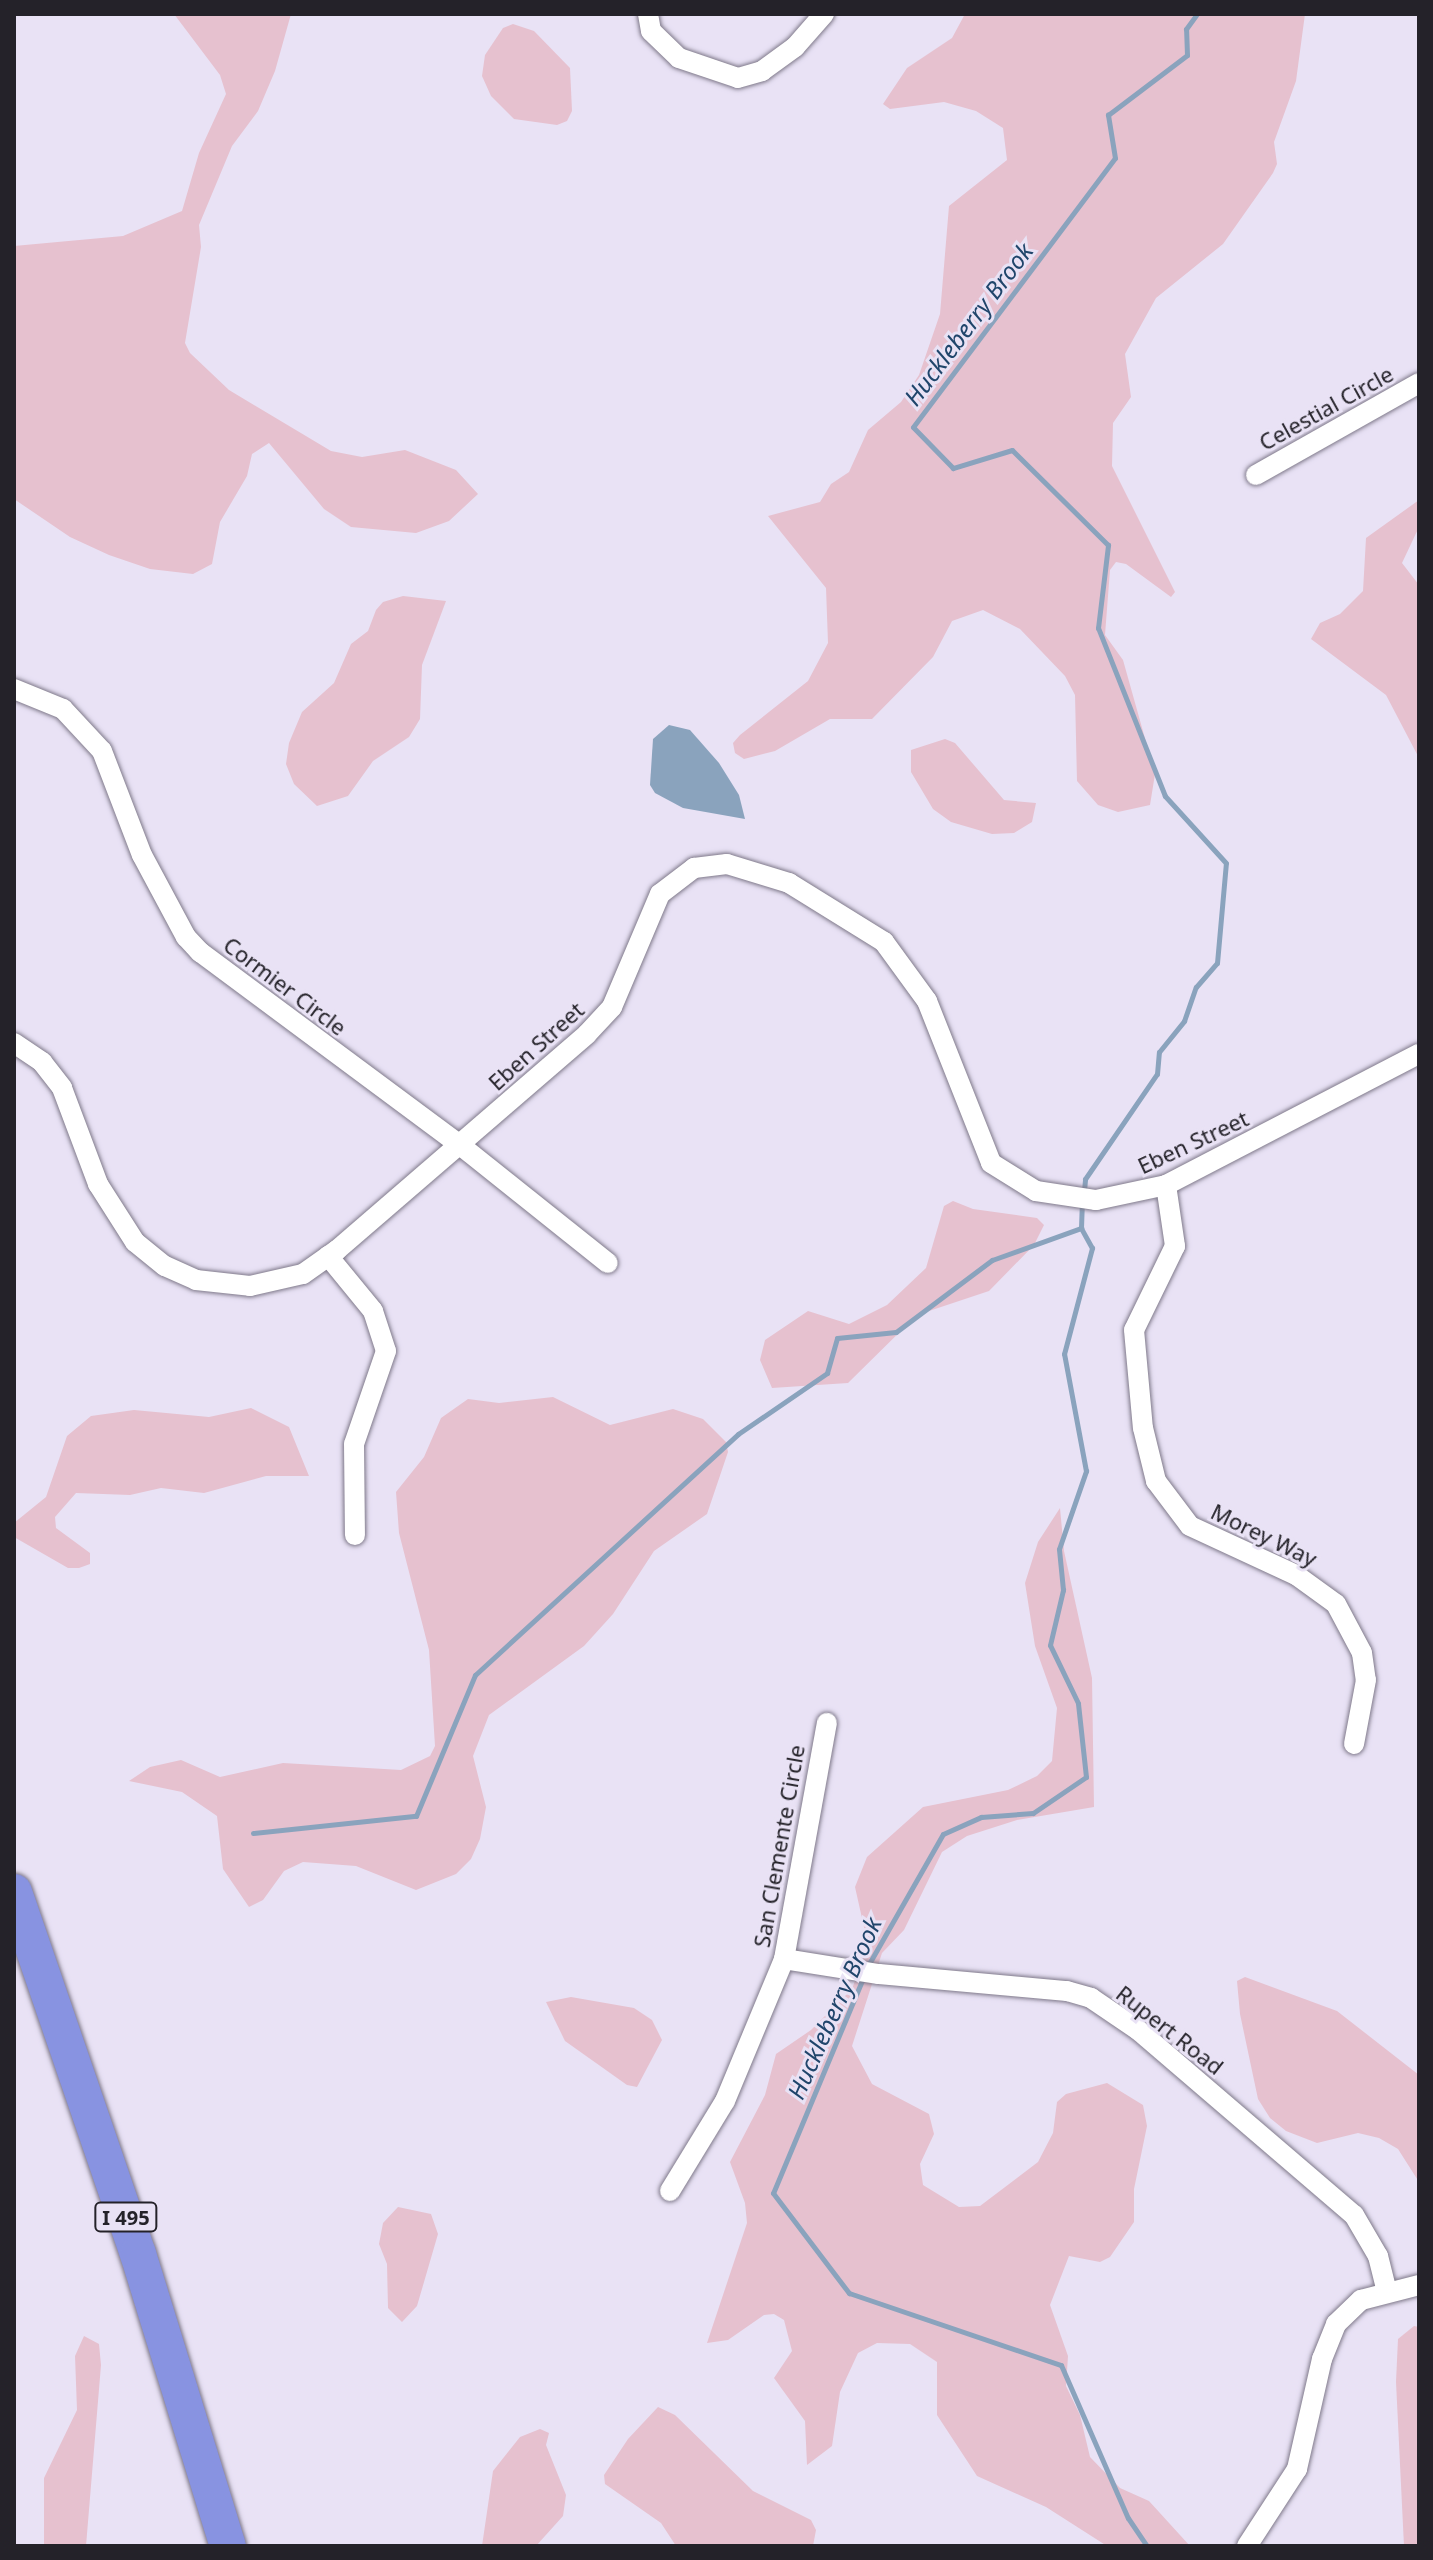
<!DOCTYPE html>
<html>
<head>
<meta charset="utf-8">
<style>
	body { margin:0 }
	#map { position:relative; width:1433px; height:2560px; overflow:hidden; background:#e9e2f5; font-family:"Noto Sans",sans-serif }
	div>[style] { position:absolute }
	.green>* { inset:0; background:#e6c1cf }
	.water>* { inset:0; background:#8aa3bd }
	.stream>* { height:5px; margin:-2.5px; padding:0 2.5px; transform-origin:2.5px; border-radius:2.5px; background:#8aa3bd }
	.roads { filter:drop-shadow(0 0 2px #7f798a) drop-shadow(0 0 2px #7f798a) }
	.minor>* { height:20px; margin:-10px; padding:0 10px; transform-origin:10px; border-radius:10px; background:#fff }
	.motorway>* { height:36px; margin:-18px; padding:0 18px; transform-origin:18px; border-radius:18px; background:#8893e1 }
	span { translate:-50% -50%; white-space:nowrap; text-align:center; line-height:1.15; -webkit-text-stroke:6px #e9e2f5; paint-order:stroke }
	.shield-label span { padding:2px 6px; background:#e9e2f5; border:2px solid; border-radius:6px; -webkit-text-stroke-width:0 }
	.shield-label { font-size:20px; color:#242229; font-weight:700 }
	.street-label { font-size:22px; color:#242229 }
	.water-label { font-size:24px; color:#20456b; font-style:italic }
	.frame { position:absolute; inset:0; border:16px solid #242229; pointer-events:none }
</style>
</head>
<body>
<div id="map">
	<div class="green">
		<i style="clip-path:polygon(174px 14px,291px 14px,275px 71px,258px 111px,232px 146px,199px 225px,201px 247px,185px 343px,190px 353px,229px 390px,331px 451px,362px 457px,405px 450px,456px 470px,478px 494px,449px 521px,416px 533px,351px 527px,324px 509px,269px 443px,252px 454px,247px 476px,220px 522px,212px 564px,193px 574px,150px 569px,109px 555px,70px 537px,14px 499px,14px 246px,123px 236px,182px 211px,199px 153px,226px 94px,220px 75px)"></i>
		<i style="clip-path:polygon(965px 14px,1305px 14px,1296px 81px,1274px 142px,1277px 164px,1273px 173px,1223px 244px,1156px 298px,1125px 354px,1131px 397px,1113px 423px,1112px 466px,1175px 592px,1171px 597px,1126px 564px,1116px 562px,1110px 570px,1105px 635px,1123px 660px,1155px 774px,1150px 805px,1118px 812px,1098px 805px,1077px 781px,1075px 695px,1065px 676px,1020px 629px,983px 610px,952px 621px,933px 657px,872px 719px,830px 719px,775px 751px,744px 759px,735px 753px,733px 743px,740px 735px,808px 681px,828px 643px,826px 588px,768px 516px,820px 502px,831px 484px,849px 472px,868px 430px,901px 402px,919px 375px,940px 314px,949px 206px,1007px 160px,1003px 128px,976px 111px,944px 102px,890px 109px,883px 104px,907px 68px,952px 38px)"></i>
		<i style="clip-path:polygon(513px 24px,534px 31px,570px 68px,572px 111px,567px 121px,557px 125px,514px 119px,491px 96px,482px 76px,485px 55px,503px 28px)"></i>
		<i style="clip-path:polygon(1419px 500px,1419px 527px,1402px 563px,1419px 585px,1419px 758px,1386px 695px,1311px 639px,1320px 623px,1340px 614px,1363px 591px,1366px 538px)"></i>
		<i style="clip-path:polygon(403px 596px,446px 601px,422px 665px,420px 719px,409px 737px,373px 761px,348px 796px,317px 806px,294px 784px,286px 764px,289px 743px,302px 712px,334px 683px,351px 644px,368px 631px,376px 610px,383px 602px)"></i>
		<i style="clip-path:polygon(945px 739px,955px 743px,1004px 800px,1036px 803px,1032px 822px,1014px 833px,992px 834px,951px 822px,933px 809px,911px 772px,911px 750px)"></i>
		<i style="clip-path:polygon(953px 1201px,973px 1209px,1037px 1218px,1044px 1225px,1034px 1245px,989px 1291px,917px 1315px,848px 1383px,772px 1388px,760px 1360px,765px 1340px,808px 1311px,849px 1324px,887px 1305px,926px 1268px,944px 1206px)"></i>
		<i style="clip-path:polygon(553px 1397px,610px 1425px,673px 1409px,703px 1419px,726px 1442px,728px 1452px,707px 1514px,654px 1551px,613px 1614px,584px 1646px,489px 1715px,473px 1756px,486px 1807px,480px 1839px,471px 1859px,456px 1874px,416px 1890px,356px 1866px,303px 1862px,284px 1871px,263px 1900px,249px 1907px,223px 1869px,217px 1816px,182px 1792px,129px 1781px,150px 1767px,181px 1760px,220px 1777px,283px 1763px,401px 1770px,430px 1756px,435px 1746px,429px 1650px,399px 1533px,396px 1492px,424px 1457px,441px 1418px,468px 1399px,499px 1403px)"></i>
		<i style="clip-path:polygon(251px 1408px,289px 1427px,309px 1476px,266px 1476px,204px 1493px,161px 1488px,130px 1495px,76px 1493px,55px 1517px,56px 1528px,90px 1553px,90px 1564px,79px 1568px,68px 1568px,14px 1537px,14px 1523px,46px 1497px,67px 1436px,91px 1416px,134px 1410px,209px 1417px)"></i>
		<i style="clip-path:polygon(1060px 1508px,1064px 1551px,1092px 1678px,1094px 1807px,1017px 1820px,967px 1836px,942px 1852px,904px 1930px,882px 1953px,852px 2046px,872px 2084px,929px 2114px,934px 2134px,920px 2164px,923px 2185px,959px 2207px,980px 2206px,1038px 2162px,1053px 2133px,1057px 2102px,1066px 2094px,1107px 2083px,1143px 2105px,1147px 2126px,1134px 2189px,1134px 2222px,1110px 2257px,1100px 2262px,1069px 2256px,1050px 2305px,1068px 2356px,1066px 2386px,1080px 2415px,1090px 2457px,1120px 2488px,1149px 2501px,1190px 2546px,1107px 2546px,1046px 2507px,977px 2476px,937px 2415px,937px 2362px,910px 2344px,877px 2343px,858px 2353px,840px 2392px,832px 2446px,807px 2465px,805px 2421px,774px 2378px,792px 2351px,784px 2320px,774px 2314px,764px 2315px,728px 2340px,707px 2343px,747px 2223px,745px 2203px,730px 2162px,765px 2095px,776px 2054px,811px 2030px,852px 1989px,868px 1945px,855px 1887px,867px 1857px,923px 1807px,1008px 1790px,1037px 1776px,1052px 1761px,1057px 1708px,1035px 1646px,1025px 1583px,1038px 1542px)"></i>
		<i style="clip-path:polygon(1245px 1977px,1337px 2011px,1419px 2075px,1419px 2182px,1398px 2149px,1379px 2138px,1358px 2133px,1317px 2143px,1286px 2131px,1270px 2118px,1258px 2099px,1240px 2014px,1237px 1981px)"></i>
		<i style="clip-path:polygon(571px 1997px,634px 2008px,652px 2020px,662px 2040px,637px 2087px,627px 2085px,565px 2041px,546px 2002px)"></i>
		<i style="clip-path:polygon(398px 2207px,431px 2214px,438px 2234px,417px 2306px,402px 2322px,388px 2308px,387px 2264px,379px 2244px,383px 2223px)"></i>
		<i style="clip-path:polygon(1414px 2326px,1419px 2327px,1419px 2546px,1404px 2546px,1396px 2382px,1398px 2339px)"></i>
		<i style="clip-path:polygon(84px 2336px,99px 2344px,101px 2365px,86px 2546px,44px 2546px,44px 2478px,77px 2410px,75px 2356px)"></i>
		<i style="clip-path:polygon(658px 2407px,675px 2415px,753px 2491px,811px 2520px,816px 2530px,813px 2546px,676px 2546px,661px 2523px,605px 2484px,604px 2475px,628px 2439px)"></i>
		<i style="clip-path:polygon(540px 2429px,549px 2433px,546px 2445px,566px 2495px,563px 2516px,536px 2546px,482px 2546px,493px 2471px,520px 2437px)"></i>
	</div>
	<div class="water">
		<i style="clip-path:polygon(669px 725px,690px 730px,719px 763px,739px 795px,745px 819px,683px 808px,655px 793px,650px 785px,653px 739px)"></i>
	</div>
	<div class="stream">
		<i style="left:1084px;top:1191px;width:12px;rotate:-85deg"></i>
		<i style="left:1085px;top:1179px;width:127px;rotate:-55.6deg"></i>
		<i style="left:1157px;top:1074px;width:22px;rotate:-85deg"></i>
		<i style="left:1159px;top:1052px;width:40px;rotate:-51deg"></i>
		<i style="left:1184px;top:1021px;width:36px;rotate:-71deg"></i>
		<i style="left:1196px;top:987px;width:32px;rotate:-49deg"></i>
		<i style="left:1217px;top:963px;width:100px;rotate:-84.9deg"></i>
		<i style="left:1226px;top:863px;width:91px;rotate:-132.3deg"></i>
		<i style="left:1165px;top:796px;width:181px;rotate:-111.7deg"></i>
		<i style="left:1098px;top:628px;width:84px;rotate:-83.1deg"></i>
		<i style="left:1108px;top:545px;width:135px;rotate:-135.3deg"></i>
		<i style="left:1012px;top:450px;width:62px;rotate:163deg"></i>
		<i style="left:953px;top:468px;width:57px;rotate:-134.3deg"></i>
		<i style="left:913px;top:427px;width:336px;rotate:-53.1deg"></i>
		<i style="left:1115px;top:158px;width:44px;rotate:-99.2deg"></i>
		<i style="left:1108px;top:115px;width:99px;rotate:-37.2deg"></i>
		<i style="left:1187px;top:55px;width:26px;rotate:-92deg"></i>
		<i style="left:1186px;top:29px;width:19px;rotate:-54deg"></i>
		<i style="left:253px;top:1833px;width:164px;rotate:-6deg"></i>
		<i style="left:416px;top:1816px;width:153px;rotate:-67.3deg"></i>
		<i style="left:475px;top:1675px;width:357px;rotate:-42.5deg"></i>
		<i style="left:738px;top:1434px;width:108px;rotate:-34.4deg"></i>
		<i style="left:827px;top:1373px;width:36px;rotate:-74deg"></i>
		<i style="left:837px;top:1338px;width:59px;rotate:-5.8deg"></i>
		<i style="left:896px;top:1332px;width:120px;rotate:-36.9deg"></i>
		<i style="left:992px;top:1260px;width:95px;rotate:-19.8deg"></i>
		<i style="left:866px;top:1969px;width:155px;rotate:-60.3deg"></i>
		<i style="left:943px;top:1834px;width:42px;rotate:-24.1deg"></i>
		<i style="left:981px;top:1817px;width:52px;rotate:-4.4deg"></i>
		<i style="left:1033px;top:1813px;width:64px;rotate:-34.2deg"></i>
		<i style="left:1086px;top:1777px;width:74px;rotate:-96.2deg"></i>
		<i style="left:1078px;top:1703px;width:64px;rotate:-115.8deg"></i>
		<i style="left:1050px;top:1645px;width:57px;rotate:-76.7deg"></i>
		<i style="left:1063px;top:1590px;width:41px;rotate:-95.6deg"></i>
		<i style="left:1059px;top:1549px;width:83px;rotate:-70.9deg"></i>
		<i style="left:1086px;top:1471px;width:119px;rotate:-100.6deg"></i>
		<i style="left:1064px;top:1354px;width:110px;rotate:-75.2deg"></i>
		<i style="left:1092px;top:1248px;width:23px;rotate:-119deg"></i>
		<i style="left:1081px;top:1228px;width:27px;rotate:-88deg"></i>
		<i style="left:863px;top:1978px;width:233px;rotate:112.7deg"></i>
		<i style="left:773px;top:2193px;width:126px;rotate:52.8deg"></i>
		<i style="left:849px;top:2293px;width:224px;rotate:18.8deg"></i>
		<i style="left:1061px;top:2365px;width:167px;rotate:66.4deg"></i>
		<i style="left:1128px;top:2518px;width:34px;rotate:56deg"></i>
	</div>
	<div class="roads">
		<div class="minor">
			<i style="left:648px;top:14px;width:17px;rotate:80deg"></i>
			<i style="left:651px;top:31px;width:39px;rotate:44deg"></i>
			<i style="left:679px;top:58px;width:62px;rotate:18.7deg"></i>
			<i style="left:738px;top:78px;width:25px;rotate:-16deg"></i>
			<i style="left:762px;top:71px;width:41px;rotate:-36deg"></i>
			<i style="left:795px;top:47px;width:44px;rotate:-48.7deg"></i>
			<i style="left:1256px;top:475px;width:187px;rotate:-29.4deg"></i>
			<i style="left:14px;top:689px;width:53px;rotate:22.2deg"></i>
			<i style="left:63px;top:709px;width:57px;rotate:47.1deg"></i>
			<i style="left:102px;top:751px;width:111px;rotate:69deg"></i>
			<i style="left:142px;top:855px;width:93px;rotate:61.8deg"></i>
			<i style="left:186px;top:937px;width:21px;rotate:47deg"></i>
			<i style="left:200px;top:952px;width:324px;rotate:36.6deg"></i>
			<i style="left:460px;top:1145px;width:189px;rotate:38.6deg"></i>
			<i style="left:14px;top:1043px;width:34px;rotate:34deg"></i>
			<i style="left:42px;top:1062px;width:33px;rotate:52deg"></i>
			<i style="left:62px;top:1088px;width:103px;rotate:69.4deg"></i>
			<i style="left:98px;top:1184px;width:69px;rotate:57.5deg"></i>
			<i style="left:135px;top:1242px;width:38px;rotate:39deg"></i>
			<i style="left:165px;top:1266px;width:34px;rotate:24deg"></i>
			<i style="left:196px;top:1280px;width:54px;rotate:6.3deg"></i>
			<i style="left:250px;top:1286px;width:54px;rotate:-12.8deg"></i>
			<i style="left:303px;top:1274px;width:42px;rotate:-35.2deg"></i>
			<i style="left:337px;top:1250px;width:330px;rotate:-40.8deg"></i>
			<i style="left:587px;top:1034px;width:37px;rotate:-47deg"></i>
			<i style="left:612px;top:1007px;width:123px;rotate:-67deg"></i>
			<i style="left:660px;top:894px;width:43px;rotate:-37.4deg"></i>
			<i style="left:694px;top:868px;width:33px;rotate:-7deg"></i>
			<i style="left:727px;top:864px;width:65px;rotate:17deg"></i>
			<i style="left:789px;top:883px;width:112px;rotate:31.8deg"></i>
			<i style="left:884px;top:942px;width:73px;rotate:53.9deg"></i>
			<i style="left:927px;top:1001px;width:174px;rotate:68.4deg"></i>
			<i style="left:991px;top:1163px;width:53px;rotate:31.9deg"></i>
			<i style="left:1036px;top:1191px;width:61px;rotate:8.5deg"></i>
			<i style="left:1096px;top:1200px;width:72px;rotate:-12.1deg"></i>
			<i style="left:1166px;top:1185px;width:285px;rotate:-27.4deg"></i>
			<i style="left:1166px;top:1185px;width:62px;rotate:81.6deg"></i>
			<i style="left:1175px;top:1246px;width:93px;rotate:116deg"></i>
			<i style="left:1134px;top:1330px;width:98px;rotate:84.8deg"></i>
			<i style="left:1143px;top:1428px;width:55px;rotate:76.2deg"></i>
			<i style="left:1156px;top:1481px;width:56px;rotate:52.9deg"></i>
			<i style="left:1190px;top:1526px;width:117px;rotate:24.8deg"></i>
			<i style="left:1296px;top:1575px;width:49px;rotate:35.9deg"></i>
			<i style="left:1336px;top:1604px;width:55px;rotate:62deg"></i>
			<i style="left:1362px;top:1653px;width:27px;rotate:82deg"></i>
			<i style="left:1366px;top:1680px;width:65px;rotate:100.6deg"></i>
			<i style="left:328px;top:1256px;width:71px;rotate:50.7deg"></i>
			<i style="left:373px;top:1311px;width:42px;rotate:72deg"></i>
			<i style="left:386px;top:1351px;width:98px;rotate:109deg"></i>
			<i style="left:354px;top:1444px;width:91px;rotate:89.4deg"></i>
			<i style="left:784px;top:1959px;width:96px;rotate:9deg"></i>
			<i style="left:879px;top:1974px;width:189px;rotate:5.2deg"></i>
			<i style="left:1067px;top:1991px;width:25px;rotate:16deg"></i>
			<i style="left:1091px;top:1998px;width:57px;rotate:34.2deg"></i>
			<i style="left:1138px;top:2030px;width:284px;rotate:40.6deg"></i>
			<i style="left:1354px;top:2215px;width:48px;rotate:59.7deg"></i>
			<i style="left:1378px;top:2256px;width:37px;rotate:76deg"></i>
			<i style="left:670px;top:2191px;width:105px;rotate:-58.6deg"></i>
			<i style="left:725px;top:2101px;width:154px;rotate:-67.4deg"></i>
			<i style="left:784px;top:1959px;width:240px;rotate:-79.7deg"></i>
			<i style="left:1247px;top:2546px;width:92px;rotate:-57deg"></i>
			<i style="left:1297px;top:2469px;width:113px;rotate:-77.2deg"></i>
			<i style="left:1322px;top:2359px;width:38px;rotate:-68deg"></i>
			<i style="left:1336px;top:2324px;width:35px;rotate:-44deg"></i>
			<i style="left:1361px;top:2300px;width:60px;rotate:-14.5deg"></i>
		</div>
		<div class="motorway">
			<i style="left:14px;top:1892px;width:383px;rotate:71.1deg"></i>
			<i style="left:138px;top:2254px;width:306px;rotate:72.9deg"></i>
		</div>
	</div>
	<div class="shield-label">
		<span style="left:126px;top:2217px">I 495</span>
	</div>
	<div class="street-label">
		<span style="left:1326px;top:408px;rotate:-29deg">Celestial Circle</span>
		<span style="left:285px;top:986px;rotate:37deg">Cormier Circle</span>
		<span style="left:536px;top:1046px;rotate:-42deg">Eben Street</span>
		<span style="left:1193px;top:1142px;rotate:-25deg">Eben Street</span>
		<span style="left:1264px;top:1535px;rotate:26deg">Morey Way</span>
		<span style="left:779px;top:1846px;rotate:-80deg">San Clemente Circle</span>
		<span style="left:1170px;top:2030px;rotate:38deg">Rupert Road</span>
	</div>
	<div class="water-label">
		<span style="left:968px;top:324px;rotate:-53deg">Huckleberry Brook</span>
		<span style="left:834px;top:2008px;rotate:-66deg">Huckleberry Brook</span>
	</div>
	<div class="frame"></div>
</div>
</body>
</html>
